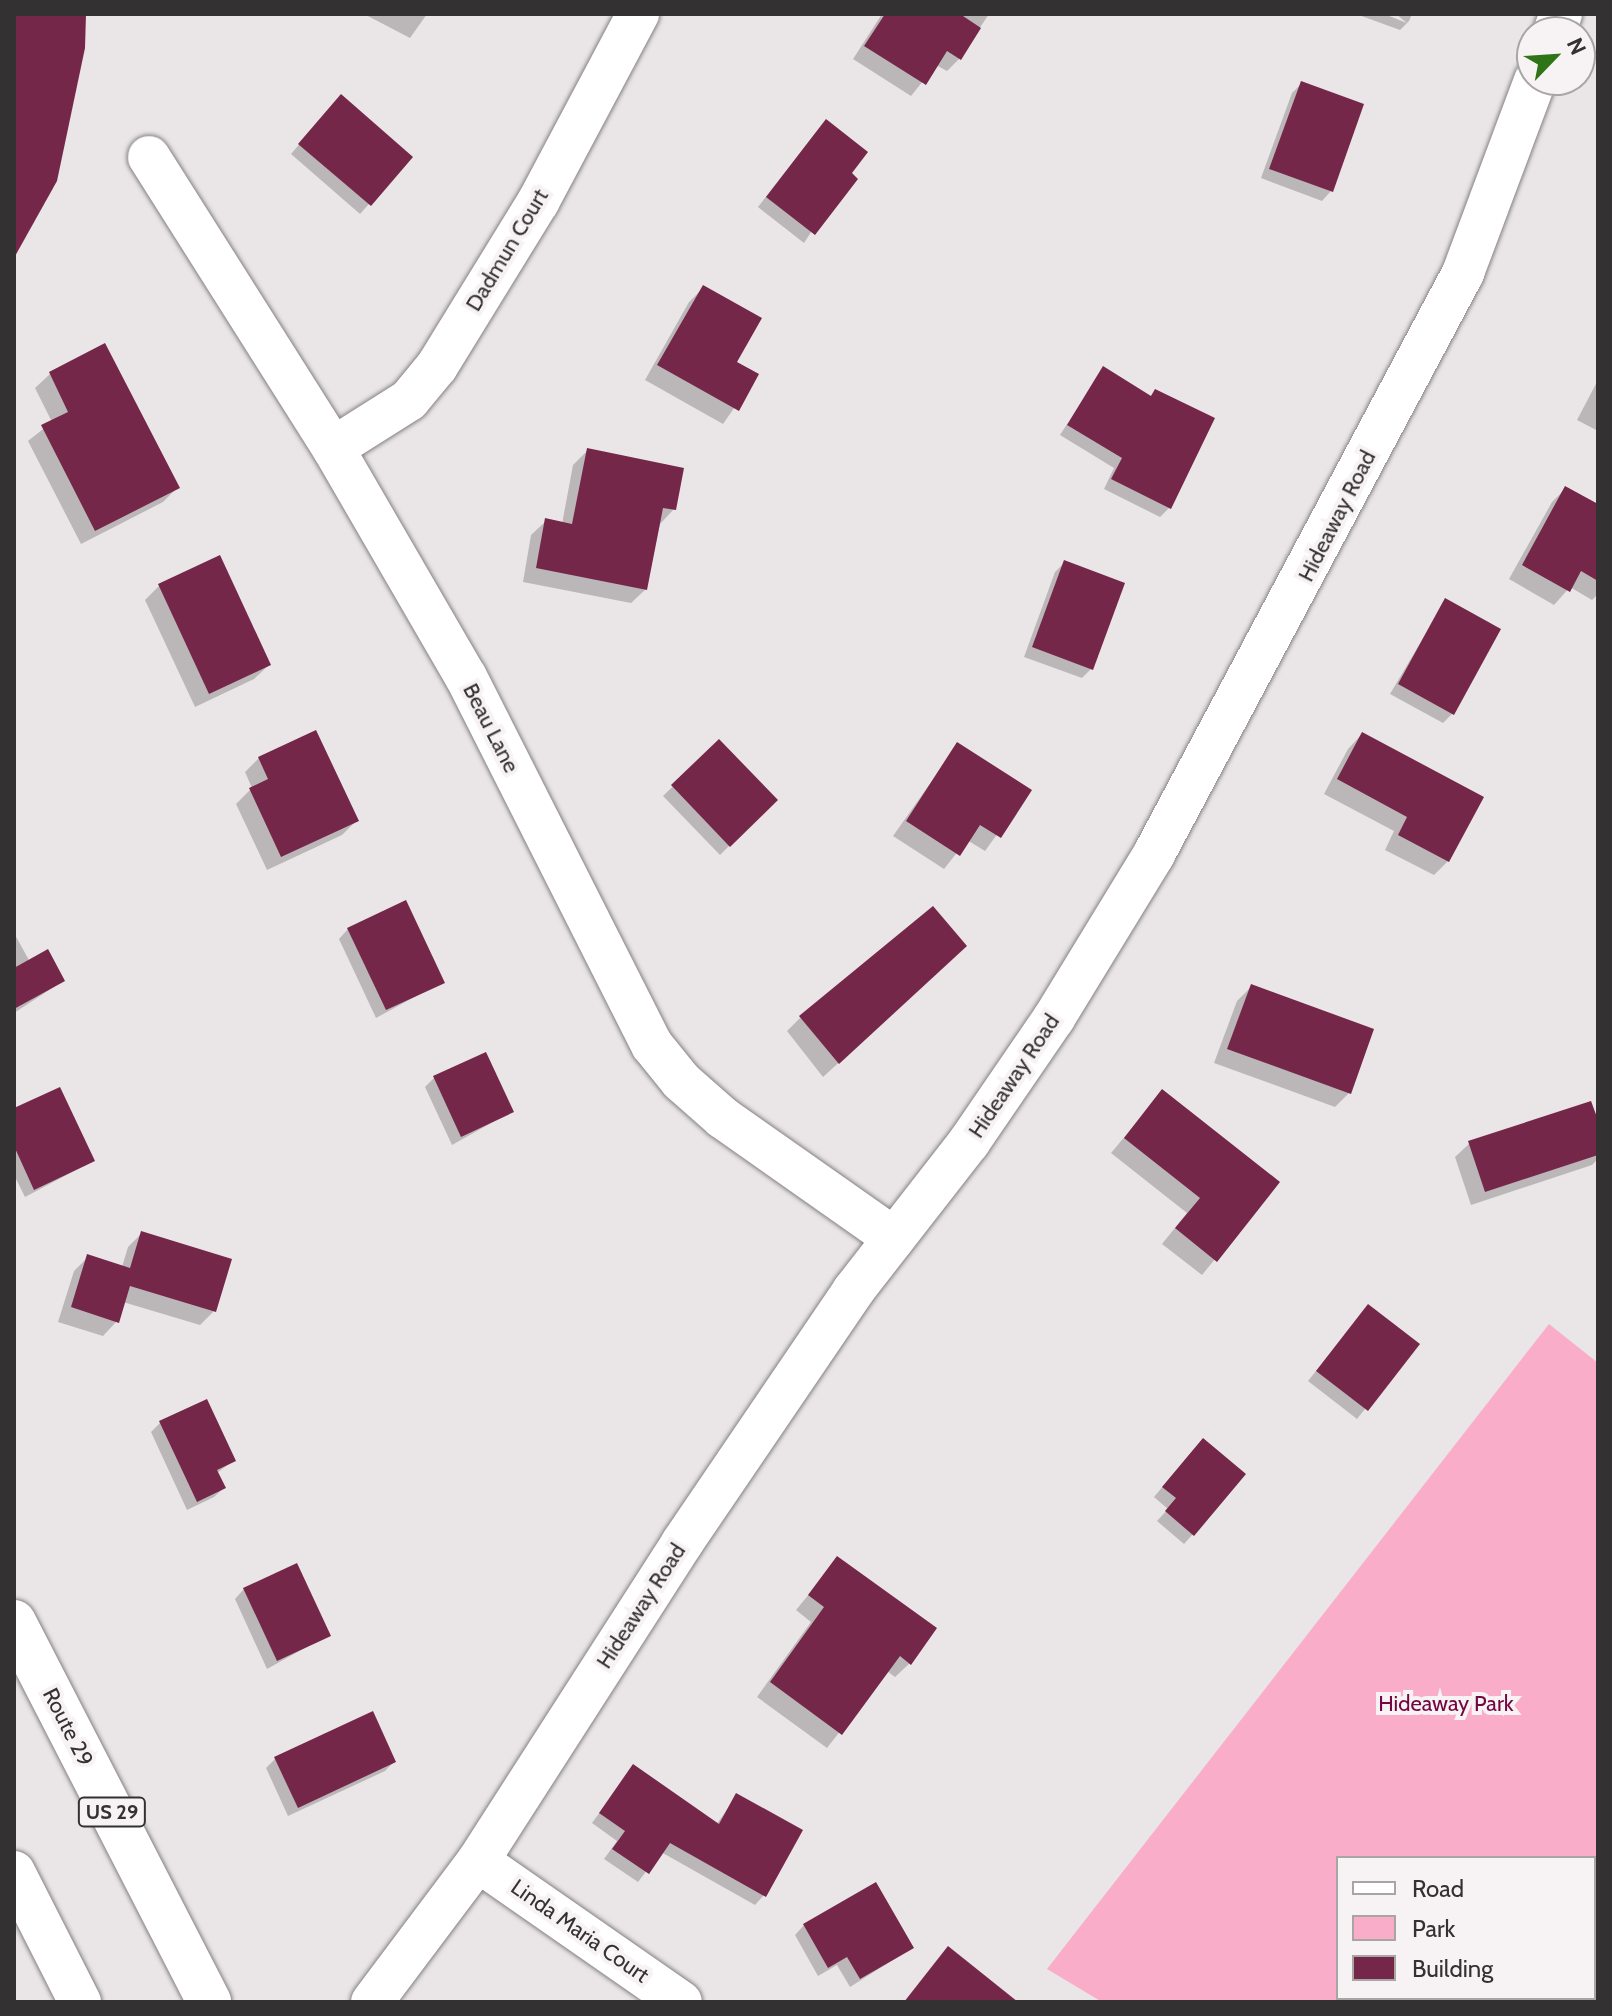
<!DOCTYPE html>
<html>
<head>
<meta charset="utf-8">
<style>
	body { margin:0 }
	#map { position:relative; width:1612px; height:2016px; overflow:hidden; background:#eae5e6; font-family:Cabin,sans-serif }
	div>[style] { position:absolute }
	.green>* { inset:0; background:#faadc9 }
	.shadow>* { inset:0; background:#0003 }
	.building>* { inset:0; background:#75274a }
	.roads { filter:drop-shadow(0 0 2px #858082) drop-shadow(0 0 2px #858082) }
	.street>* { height:42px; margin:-21px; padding:0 21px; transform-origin:21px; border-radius:21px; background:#fff }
	.primary>* { height:44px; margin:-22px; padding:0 22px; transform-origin:22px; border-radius:22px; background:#fff }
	span { translate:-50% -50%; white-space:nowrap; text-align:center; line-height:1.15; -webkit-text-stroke:8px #f7f2f3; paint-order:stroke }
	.shield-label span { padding:2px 6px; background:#f7f2f3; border:2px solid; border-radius:6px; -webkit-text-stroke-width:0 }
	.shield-label { font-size:20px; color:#333131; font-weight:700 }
	.street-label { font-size:22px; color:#333131 }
	.park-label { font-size:22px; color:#740641 }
	.frame { position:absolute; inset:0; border:16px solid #333131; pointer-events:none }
	.legend { position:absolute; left:1336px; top:1856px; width:260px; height:144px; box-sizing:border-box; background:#f7f2f3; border:2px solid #a9a5a5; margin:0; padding:10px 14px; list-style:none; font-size:24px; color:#333131 }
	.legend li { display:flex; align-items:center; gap:16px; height:40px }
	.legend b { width:40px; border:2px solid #a9a5a5 }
	.north { position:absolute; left:1516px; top:16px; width:80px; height:80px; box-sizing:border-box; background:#f7f2f3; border:2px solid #a9a5a5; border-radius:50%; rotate:65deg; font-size:22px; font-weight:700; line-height:32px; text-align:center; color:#333131 }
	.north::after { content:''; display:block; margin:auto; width:28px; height:36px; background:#2f7517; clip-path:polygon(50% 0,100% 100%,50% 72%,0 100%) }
</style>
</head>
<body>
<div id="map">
	<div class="green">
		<i style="clip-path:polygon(evenodd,1549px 1324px,1598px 1363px,1598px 2002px,1102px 2002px,1047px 1969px,1549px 1324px,1338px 1858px,1594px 1858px,1594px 1998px,1338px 1998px,1338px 1858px)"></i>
	</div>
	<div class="shadow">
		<i style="clip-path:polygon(364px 14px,427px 14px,410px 38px)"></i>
		<i style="clip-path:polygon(882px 14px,989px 14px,959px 59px,947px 71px,936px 65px,911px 96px,853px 59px)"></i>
		<i style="clip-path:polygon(1356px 14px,1384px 14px,1407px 23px,1396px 14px,1412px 14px,1409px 21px,1400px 30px)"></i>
		<i style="clip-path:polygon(1302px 83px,1331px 191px,1322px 201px,1261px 178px,1292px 93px)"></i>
		<i style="clip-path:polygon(332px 106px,411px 157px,360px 214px,291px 154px)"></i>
		<i style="clip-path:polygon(817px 131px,849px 174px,804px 243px,758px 207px)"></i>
		<i style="clip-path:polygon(703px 288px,734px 363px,757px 375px,723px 424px,645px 380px,689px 302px)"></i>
		<i style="clip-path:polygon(105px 346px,177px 488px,163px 502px,81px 544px,28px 441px,52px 422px,35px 388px,50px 374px)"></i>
		<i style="clip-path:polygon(1103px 369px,1149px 397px,1155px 392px,1170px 507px,1160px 517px,1104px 489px,1114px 468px,1060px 435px)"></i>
		<i style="clip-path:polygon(1598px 380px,1598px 431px,1577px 420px)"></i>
		<i style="clip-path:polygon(587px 451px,674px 509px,660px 524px,646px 589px,631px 603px,523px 582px,531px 535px,546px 521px,562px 524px,573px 465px)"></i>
		<i style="clip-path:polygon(1566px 488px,1598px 506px,1598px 594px,1592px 600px,1570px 587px,1554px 605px,1509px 579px,1552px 502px)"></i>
		<i style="clip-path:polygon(1065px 562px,1091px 669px,1082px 678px,1024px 657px,1055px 572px)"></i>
		<i style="clip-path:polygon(159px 586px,269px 665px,254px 679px,195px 707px,145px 600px)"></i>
		<i style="clip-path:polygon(1445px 601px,1452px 714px,1443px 723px,1390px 694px)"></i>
		<i style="clip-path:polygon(1362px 734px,1448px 861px,1434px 875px,1385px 850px,1394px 831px,1324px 794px,1348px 749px)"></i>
		<i style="clip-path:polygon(719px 742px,775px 800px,720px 855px,663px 796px)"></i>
		<i style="clip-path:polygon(958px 744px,1029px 790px,985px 851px,967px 840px,944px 869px,893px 836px)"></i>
		<i style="clip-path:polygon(259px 758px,356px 821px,342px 835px,267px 870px,236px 804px,252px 788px,245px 772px)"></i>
		<i style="clip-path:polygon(348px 929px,442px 982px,376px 1018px,339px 939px)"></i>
		<i style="clip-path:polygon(14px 933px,30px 962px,63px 981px,14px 1013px)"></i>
		<i style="clip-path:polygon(950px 961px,823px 1077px,787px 1031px,801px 1017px)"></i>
		<i style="clip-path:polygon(1251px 987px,1349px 1093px,1335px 1107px,1214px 1063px,1237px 1001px)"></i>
		<i style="clip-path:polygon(434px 1078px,511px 1112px,452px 1145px,425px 1087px)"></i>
		<i style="clip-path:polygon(1162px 1092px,1277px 1183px,1202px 1275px,1162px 1244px,1187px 1213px,1111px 1153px)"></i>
		<i style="clip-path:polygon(14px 1111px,93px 1161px,25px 1197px,14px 1175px)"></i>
		<i style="clip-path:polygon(1598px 1126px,1598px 1159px,1592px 1165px,1471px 1205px,1455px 1157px,1470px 1143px)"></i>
		<i style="clip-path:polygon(142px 1233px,214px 1311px,200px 1325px,123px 1302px,117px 1321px,103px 1336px,58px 1322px,74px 1271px,88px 1257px,122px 1267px,128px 1247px)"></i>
		<i style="clip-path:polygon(1368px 1306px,1417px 1344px,1357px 1419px,1308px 1381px)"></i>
		<i style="clip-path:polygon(160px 1423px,234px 1460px,217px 1473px,224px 1488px,214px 1497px,187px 1510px,151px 1432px)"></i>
		<i style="clip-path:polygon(1194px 1449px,1193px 1534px,1184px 1544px,1157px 1521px,1168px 1509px,1154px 1497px)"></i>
		<i style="clip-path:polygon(838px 1559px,910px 1663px,895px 1677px,887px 1671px,827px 1748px,757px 1697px,811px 1622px,796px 1610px)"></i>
		<i style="clip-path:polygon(244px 1589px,328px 1635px,267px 1669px,235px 1599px)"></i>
		<i style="clip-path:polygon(275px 1759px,394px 1762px,385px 1771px,288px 1816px,266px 1768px)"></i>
		<i style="clip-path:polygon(633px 1767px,716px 1825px,737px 1796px,764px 1895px,755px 1905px,661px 1852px,638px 1882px,604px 1859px,617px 1841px,592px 1823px)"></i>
		<i style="clip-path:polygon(804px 1925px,912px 1948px,850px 1987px,837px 1965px,818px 1976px,795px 1935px)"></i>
	</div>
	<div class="building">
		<i style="clip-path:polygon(14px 14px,86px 14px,85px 48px,57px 181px,14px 258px)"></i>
		<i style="clip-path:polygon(885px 14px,960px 14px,981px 28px,961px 60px,947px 51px,926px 85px,864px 46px)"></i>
		<i style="clip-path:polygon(1301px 81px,1364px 104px,1333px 192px,1269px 169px)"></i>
		<i style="clip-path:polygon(341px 94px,413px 157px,371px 206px,298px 144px)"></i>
		<i style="clip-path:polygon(826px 119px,868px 152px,852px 173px,858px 179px,815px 235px,766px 197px)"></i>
		<i style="clip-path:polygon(703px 285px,762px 318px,737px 362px,759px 374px,739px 411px,657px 365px)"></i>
		<i style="clip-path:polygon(105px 343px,180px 488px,95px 531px,41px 425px,68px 412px,49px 372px)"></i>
		<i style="clip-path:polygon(1103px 366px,1151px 396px,1155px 389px,1215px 418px,1171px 509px,1111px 479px,1122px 458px,1067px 425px)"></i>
		<i style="clip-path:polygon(587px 448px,684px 468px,676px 510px,663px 508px,647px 590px,536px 568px,545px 518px,572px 524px)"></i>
		<i style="clip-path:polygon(1565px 486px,1598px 504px,1598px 581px,1581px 571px,1570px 592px,1522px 565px)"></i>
		<i style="clip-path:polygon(220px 555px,271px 665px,209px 694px,158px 584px)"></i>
		<i style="clip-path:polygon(1064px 560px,1125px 583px,1093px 670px,1032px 647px)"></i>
		<i style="clip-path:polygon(1445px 598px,1501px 629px,1454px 715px,1398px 684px)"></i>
		<i style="clip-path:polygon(316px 730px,359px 821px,281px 857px,249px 788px,268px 779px,258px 757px)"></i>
		<i style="clip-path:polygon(1362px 732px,1484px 797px,1449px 862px,1398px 835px,1407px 817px,1337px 779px)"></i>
		<i style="clip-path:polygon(719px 739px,778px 800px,730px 847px,671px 785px)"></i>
		<i style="clip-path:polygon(957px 742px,1032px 790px,1001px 838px,980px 825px,960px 856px,906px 821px)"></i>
		<i style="clip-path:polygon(406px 900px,445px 983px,386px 1010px,347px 928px)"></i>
		<i style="clip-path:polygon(933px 906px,967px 946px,839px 1064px,799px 1016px)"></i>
		<i style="clip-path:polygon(48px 949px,65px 981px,14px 1009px,14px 968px)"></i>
		<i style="clip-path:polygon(1251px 984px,1374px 1029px,1351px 1094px,1227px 1049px)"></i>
		<i style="clip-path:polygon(486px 1052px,514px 1112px,461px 1137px,433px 1076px)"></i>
		<i style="clip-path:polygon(60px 1087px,95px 1161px,34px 1190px,14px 1146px,14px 1108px)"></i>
		<i style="clip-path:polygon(1162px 1089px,1280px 1182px,1217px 1262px,1175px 1228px,1200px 1198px,1124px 1138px)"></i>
		<i style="clip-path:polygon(1591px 1101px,1598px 1120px,1598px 1155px,1485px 1192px,1468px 1141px)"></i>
		<i style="clip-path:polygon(141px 1231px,232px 1259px,216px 1312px,130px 1286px,119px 1323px,71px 1307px,87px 1254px,130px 1268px)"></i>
		<i style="clip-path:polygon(1368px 1304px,1420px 1344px,1368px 1411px,1316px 1371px)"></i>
		<i style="clip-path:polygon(207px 1399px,236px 1461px,217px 1470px,226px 1488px,197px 1502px,159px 1421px)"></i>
		<i style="clip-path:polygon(1203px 1438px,1246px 1474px,1194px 1536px,1165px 1511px,1176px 1498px,1162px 1487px)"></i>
		<i style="clip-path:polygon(837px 1556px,937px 1628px,911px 1665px,900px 1656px,842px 1735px,770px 1682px,824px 1607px,808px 1595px)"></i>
		<i style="clip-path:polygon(297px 1563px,331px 1636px,277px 1661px,243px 1588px)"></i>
		<i style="clip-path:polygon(373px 1711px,396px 1762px,298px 1808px,274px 1757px)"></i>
		<i style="clip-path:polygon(633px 1764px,719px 1824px,736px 1793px,803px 1830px,766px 1897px,670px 1843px,649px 1874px,612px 1849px,625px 1831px,599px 1813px)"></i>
		<i style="clip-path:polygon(876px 1882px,914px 1948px,860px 1979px,847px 1957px,828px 1968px,803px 1924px)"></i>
		<i style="clip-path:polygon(948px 1946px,1018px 2002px,904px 2002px)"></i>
	</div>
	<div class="roads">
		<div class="street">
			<i style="left:1554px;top:32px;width:19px;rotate:-69deg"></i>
			<i style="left:149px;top:157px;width:344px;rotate:57.7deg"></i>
			<i style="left:333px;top:448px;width:265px;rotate:59.9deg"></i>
			<i style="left:466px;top:677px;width:412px;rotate:63.2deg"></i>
			<i style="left:652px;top:1045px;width:46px;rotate:51.1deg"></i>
			<i style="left:681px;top:1081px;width:56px;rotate:41.4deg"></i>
			<i style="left:723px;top:1118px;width:209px;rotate:35.1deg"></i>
			<i style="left:333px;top:448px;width:90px;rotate:-32.3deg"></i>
			<i style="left:409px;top:400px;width:44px;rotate:-50.5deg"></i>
			<i style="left:437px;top:366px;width:193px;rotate:-58.4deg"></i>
			<i style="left:538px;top:202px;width:213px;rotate:-62deg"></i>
			<i style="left:478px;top:1861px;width:247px;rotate:34.8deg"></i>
			<i style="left:14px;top:1872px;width:146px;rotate:63.1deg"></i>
			<i style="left:372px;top:2002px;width:176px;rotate:-53.1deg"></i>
			<i style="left:478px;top:1861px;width:378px;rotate:-57.3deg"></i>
			<i style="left:682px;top:1543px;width:305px;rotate:-55.8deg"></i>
			<i style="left:853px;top:1291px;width:189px;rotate:-52.1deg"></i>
			<i style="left:969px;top:1142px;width:150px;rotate:-55.6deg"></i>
			<i style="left:1054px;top:1018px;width:192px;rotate:-58.6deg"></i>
			<i style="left:1154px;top:854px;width:658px;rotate:-61.99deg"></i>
			<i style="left:1463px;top:273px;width:206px;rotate:-69.5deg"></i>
		</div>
		<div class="primary">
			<i style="left:14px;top:1622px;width:427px;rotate:62.8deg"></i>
		</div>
	</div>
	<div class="shield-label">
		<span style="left:112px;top:1812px">US 29</span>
	</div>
	<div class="street-label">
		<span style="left:507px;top:250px;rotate:-59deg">Dadmun Court</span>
		<span style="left:1337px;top:516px;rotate:-63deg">Hideaway Road</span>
		<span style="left:491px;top:728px;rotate:63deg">Beau Lane</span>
		<span style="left:1014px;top:1076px;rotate:-56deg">Hideaway Road</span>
		<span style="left:641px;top:1606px;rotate:-57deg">Hideaway Road</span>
		<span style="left:68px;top:1727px;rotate:63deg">Route 29</span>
		<span style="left:580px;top:1931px;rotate:35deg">Linda Maria Court</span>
	</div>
	<div class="park-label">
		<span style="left:1446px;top:1704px">Hideaway Park</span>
	</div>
	<div class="frame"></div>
	<ul class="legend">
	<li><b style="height:10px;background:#fff"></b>Road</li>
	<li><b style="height:22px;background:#faadc9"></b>Park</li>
	<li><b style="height:22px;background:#75274a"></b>Building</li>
	</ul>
	<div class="north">N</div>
</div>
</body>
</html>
